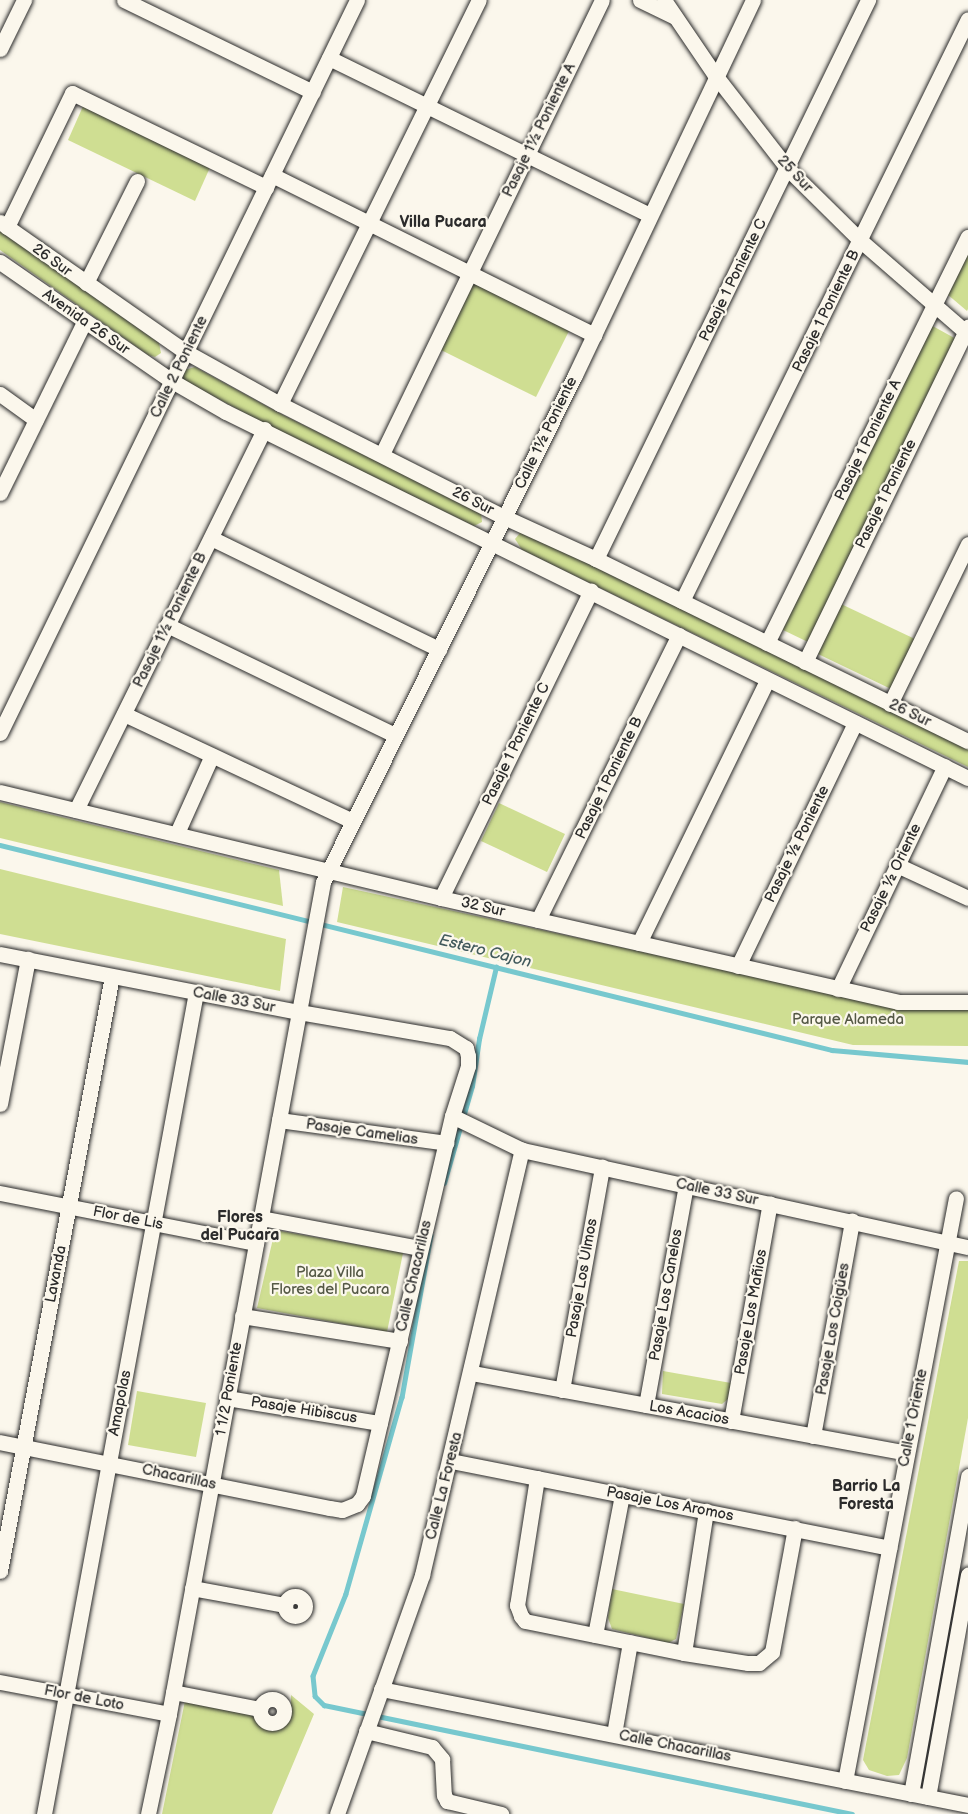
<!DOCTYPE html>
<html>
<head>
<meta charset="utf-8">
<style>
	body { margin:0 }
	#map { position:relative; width:968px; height:1814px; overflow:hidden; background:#fbf7ec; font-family:"Balsamiq Sans",sans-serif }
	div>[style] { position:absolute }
	.green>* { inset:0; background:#cfde92 }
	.stream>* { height:4.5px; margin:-2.25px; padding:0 2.25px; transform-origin:2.25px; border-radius:2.25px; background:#77c8ce }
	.roads { filter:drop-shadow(0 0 2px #2b2b2b) drop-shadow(0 0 2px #2b2b2b) }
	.minor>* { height:15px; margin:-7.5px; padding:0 7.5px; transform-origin:7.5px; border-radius:7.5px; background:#fbf7ec }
	.minor>.ring { margin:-7.5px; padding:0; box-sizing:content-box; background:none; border:15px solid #fbf7ec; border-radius:50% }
	span { translate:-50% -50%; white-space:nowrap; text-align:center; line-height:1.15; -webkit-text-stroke:4.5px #fbf7ec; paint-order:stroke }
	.street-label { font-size:15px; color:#2b2b2b }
	.park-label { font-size:15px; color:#545845 }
	.neighbourhood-label { font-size:16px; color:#2b2b2b; font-weight:700 }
	.water-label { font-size:16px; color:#425a5c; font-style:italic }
</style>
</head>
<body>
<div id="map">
	<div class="green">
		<i style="clip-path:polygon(84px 104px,212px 163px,195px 201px,68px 140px)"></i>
		<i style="clip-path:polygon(0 230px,159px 343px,161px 353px,155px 357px,148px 355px,0 250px)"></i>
		<i style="clip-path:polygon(968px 251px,968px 309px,967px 311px,947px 294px)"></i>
		<i style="clip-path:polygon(473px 281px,570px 329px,536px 397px,439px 349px)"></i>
		<i style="clip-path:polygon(929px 324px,958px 340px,810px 643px,781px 629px)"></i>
		<i style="clip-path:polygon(195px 367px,283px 415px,481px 512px,482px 522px,474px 526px,275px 429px,183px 380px,184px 370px)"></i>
		<i style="clip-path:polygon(520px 533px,529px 533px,968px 749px,968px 767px,522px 550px,515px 539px)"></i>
		<i style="clip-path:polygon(841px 604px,915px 639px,891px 689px,818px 654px)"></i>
		<i style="clip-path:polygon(0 802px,279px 870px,283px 906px,0 838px)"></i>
		<i style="clip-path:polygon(499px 803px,565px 834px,547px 872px,481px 841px)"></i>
		<i style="clip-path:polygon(0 869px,286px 939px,280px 991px,0 934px)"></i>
		<i style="clip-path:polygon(343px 887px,906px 1009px,968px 1007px,968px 1046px,853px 1045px,337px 922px)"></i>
		<i style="clip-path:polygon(275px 1230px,403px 1253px,387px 1332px,257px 1308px)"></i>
		<i style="clip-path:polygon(959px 1261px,968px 1261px,968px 1418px,907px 1758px,899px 1775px,887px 1776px,869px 1770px,863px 1760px)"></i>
		<i style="clip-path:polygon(663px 1371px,731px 1383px,728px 1399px,722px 1404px,662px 1394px)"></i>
		<i style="clip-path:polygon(137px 1391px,206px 1403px,196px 1457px,128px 1445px)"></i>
		<i style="clip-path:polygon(612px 1589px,684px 1604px,676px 1639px,668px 1643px,612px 1629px,608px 1618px)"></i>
		<i style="clip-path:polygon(291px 1695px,314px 1714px,272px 1814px,162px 1814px,186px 1696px,258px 1712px,263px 1720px,274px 1722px,285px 1718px,291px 1710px)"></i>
	</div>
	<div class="stream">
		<i style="left:0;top:845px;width:857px;rotate:13.84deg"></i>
		<i style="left:832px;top:1050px;width:137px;rotate:5deg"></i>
		<i style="left:444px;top:1183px;width:101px;rotate:-73.9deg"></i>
		<i style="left:472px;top:1086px;width:48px;rotate:-81.5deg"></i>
		<i style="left:479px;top:1039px;width:74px;rotate:-76.7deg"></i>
		<i style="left:431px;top:1235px;width:165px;rotate:100.1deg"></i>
		<i style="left:402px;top:1397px;width:205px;rotate:105.9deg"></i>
		<i style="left:346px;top:1594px;width:88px;rotate:111.9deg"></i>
		<i style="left:313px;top:1676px;width:20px;rotate:84deg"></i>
		<i style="left:315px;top:1696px;width:13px;rotate:45deg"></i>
		<i style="left:324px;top:1705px;width:539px;rotate:11.66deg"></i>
	</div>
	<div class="roads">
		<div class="minor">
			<i style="left:124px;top:0;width:210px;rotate:26deg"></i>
			<i style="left:640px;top:0;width:39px;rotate:26deg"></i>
			<i style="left:664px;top:0;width:91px;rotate:55.8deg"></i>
			<i style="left:715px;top:75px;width:119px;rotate:52.2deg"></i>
			<i style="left:788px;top:169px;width:103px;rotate:44.6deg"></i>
			<i style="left:861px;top:241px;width:142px;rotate:41deg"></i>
			<i style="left:0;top:49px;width:55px;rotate:-63.9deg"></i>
			<i style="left:329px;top:58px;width:357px;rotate:26.1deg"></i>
			<i style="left:272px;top:175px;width:360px;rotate:26.4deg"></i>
			<i style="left:0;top:222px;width:227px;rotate:35deg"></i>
			<i style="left:186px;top:352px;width:107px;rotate:29deg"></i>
			<i style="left:280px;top:404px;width:251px;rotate:26.8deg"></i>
			<i style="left:504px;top:517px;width:101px;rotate:24.5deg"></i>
			<i style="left:596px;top:559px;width:414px;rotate:26.1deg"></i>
			<i style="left:7px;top:227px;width:149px;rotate:-64.1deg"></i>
			<i style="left:72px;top:93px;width:216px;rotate:25.9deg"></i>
			<i style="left:0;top:262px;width:209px;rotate:34.7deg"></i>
			<i style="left:172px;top:381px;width:62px;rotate:29.9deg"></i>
			<i style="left:226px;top:412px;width:827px;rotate:26.26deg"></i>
			<i style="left:86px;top:283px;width:114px;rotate:-63.4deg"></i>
			<i style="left:0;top:394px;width:44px;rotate:35.8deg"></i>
			<i style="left:280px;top:404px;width:450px;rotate:-63.8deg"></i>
			<i style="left:382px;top:454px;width:504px;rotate:-64.15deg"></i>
			<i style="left:0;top:493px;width:191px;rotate:-63.8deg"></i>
			<i style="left:211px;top:538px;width:254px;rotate:26deg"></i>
			<i style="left:596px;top:559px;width:622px;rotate:-64.05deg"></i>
			<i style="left:682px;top:601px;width:648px;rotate:-63.83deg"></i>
			<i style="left:167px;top:625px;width:253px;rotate:25.8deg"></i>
			<i style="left:767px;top:643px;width:453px;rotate:-63.7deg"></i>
			<i style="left:805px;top:662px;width:373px;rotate:-64.1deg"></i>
			<i style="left:890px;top:704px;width:178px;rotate:-64deg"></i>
			<i style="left:124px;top:714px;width:252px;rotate:25.1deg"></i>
			<i style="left:0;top:733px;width:815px;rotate:-64.03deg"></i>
			<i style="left:0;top:792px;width:454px;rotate:13.5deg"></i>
			<i style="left:441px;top:898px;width:469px;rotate:12.8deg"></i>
			<i style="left:898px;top:1002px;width:70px"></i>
			<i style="left:76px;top:810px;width:425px;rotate:-63.7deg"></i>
			<i style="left:177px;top:833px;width:85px;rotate:-65.8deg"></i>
			<i style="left:897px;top:865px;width:78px;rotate:24.9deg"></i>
			<i style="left:441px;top:898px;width:342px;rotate:-64deg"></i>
			<i style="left:538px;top:920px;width:318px;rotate:-63.7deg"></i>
			<i style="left:639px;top:943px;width:292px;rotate:-64deg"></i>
			<i style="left:0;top:954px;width:305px;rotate:11deg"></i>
			<i style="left:299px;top:1012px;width:153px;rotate:9.8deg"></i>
			<i style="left:450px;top:1038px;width:19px;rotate:32deg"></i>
			<i style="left:466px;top:1048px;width:8px;rotate:76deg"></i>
			<i style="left:468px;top:1056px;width:10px;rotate:90deg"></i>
			<i style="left:468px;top:1066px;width:52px;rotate:107.7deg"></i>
			<i style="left:452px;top:1116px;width:390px;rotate:103.2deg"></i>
			<i style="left:363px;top:1496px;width:10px;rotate:127deg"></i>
			<i style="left:357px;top:1504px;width:16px;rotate:158deg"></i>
			<i style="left:342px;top:1510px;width:13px;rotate:-171deg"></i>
			<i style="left:329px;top:1508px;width:336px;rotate:-168.7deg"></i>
			<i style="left:738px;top:966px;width:270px;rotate:-64.3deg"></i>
			<i style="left:838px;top:989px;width:247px;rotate:-64.4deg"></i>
			<i style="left:0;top:1104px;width:148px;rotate:-79.1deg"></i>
			<i style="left:452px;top:1116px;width:78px;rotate:25.9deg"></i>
			<i style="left:522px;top:1150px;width:456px;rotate:12.3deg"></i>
			<i style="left:279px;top:1120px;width:169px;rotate:7.8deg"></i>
			<i style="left:0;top:1193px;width:261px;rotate:11.1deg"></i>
			<i style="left:261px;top:1218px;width:162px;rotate:10.7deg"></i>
			<i style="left:242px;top:1316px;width:160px;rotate:9deg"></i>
			<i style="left:472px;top:1373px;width:441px;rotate:10.4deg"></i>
			<i style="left:562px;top:1390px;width:227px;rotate:-79.8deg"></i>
			<i style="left:227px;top:1398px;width:155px;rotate:9.3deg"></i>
			<i style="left:646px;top:1405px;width:224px;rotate:-79.7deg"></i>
			<i style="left:731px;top:1421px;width:221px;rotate:-79.9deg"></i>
			<i style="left:813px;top:1436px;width:219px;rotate:-79.7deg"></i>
			<i style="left:451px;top:1461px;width:447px;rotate:11.2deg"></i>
			<i style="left:537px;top:1478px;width:129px;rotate:98.9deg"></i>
			<i style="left:517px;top:1605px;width:12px;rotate:70deg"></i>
			<i style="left:521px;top:1616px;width:6px;rotate:51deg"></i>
			<i style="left:525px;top:1621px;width:162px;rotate:11.4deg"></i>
			<i style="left:684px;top:1653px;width:65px;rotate:8.9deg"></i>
			<i style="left:748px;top:1663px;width:11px"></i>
			<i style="left:759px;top:1663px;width:17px;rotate:-40deg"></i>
			<i style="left:772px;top:1652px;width:126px;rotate:-79.5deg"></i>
			<i style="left:0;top:1571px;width:605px;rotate:-79.34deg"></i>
			<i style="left:192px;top:1588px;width:95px;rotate:10.4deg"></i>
			<i class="ring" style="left:285px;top:1596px;width:5px;height:5px"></i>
			<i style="left:595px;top:1635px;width:143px;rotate:-79.1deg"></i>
			<i style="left:684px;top:1653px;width:144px;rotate:-81.2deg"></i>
			<i style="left:0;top:1682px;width:172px;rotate:10.7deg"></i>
			<i style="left:381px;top:1689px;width:598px;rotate:11.18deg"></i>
			<i style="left:173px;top:1692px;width:89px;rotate:11.1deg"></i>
			<i class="ring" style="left:260px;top:1699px;width:9px;height:9px"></i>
			<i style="left:366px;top:1731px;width:68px;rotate:13.6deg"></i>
			<i style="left:432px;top:1747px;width:16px;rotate:50deg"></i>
			<i style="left:442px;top:1759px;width:36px;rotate:87deg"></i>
			<i style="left:444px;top:1795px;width:7px;rotate:63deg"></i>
			<i style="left:447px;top:1801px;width:56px;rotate:13.5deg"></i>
			<i style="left:614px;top:1734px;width:93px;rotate:-80.1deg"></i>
			<i style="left:845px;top:1781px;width:593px;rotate:-79.22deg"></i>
			<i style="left:911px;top:1794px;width:323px;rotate:-79.8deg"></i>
			<i style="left:928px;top:1797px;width:226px;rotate:-79.8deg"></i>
			<i style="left:44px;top:1814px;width:836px;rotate:-79.52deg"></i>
			<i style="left:148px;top:1814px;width:102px;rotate:-78.1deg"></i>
			<i style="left:169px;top:1714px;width:846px;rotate:-79.51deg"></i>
			<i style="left:323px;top:882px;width:566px;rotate:-63.57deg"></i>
			<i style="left:575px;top:375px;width:415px;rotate:-64.6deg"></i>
			<i style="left:337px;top:1814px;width:254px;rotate:-70.4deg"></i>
			<i style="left:422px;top:1575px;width:437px;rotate:-76.8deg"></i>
		</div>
	</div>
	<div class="street-label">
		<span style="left:539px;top:130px;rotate:-64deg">Pasaje 1½ Poniente A</span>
		<span style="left:795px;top:174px;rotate:47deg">25 Sur</span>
		<span style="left:52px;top:260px;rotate:36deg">26 Sur</span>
		<span style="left:733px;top:280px;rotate:-64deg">Pasaje 1 Poniente C</span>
		<span style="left:826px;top:311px;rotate:-64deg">Pasaje 1 Poniente B</span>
		<span style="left:86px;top:322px;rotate:35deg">Avenida 26 Sur</span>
		<span style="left:179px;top:367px;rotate:-64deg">Calle 2 Poniente</span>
		<span style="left:546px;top:433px;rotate:-64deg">Calle 1½ Poniente</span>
		<span style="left:868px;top:440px;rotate:-64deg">Pasaje 1 Poniente A</span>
		<span style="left:886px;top:494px;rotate:-64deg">Pasaje 1 Poniente</span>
		<span style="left:473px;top:501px;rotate:27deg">26 Sur</span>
		<span style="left:170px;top:620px;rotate:-64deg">Pasaje 1½ Poniente B</span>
		<span style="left:910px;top:713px;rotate:26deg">26 Sur</span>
		<span style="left:516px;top:744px;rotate:-64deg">Pasaje 1 Poniente C</span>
		<span style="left:609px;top:778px;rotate:-64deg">Pasaje 1 Poniente B</span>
		<span style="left:797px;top:844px;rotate:-64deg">Pasaje ½ Poniente</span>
		<span style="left:891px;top:878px;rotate:-64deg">Pasaje ½ Oriente</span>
		<span style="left:483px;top:907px;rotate:13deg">32 Sur</span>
		<span style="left:234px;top:1000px;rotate:11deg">Calle 33 Sur</span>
		<span style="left:362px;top:1132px;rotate:8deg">Pasaje Camelias</span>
		<span style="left:717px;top:1192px;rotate:12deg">Calle 33 Sur</span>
		<span style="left:128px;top:1218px;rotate:11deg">Flor de Lis</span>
		<span style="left:56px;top:1274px;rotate:-79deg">Lavanda</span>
		<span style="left:414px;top:1276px;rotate:-77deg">Calle Chacarillas</span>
		<span style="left:582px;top:1278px;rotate:-80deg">Pasaje Los Ulmos</span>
		<span style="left:666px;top:1295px;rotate:-80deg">Pasaje Los Canelos</span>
		<span style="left:751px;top:1312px;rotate:-80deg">Pasaje Los Mañios</span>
		<span style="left:833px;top:1329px;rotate:-80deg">Pasaje Los Coigües</span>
		<span style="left:229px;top:1389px;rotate:-80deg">1 1/2 Poniente</span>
		<span style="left:120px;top:1403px;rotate:-79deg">Amapolas</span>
		<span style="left:304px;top:1410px;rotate:9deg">Pasaje Hibiscus</span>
		<span style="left:689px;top:1413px;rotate:10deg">Los Acacios</span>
		<span style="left:913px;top:1418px;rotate:-79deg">Calle 1 Oriente</span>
		<span style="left:179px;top:1477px;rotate:12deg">Chacarillas</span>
		<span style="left:444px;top:1486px;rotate:-76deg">Calle La Foresta</span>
		<span style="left:670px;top:1504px;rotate:11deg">Pasaje Los Aromos</span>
		<span style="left:84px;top:1698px;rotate:11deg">Flor de Loto</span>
		<span style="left:675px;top:1746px;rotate:11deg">Calle Chacarillas</span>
	</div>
	<div class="park-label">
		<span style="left:848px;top:1020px">Parque Alameda</span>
		<span style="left:330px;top:1281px">Plaza Villa<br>Flores del Pucara</span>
	</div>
	<div class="neighbourhood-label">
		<span style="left:443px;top:223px">Villa Pucara</span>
		<span style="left:240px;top:1227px">Flores<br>del Pucara</span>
		<span style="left:866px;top:1496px">Barrio La<br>Foresta</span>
	</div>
	<div class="water-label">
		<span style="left:485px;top:952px;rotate:14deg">Estero Cajon</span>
	</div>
</div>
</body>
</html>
